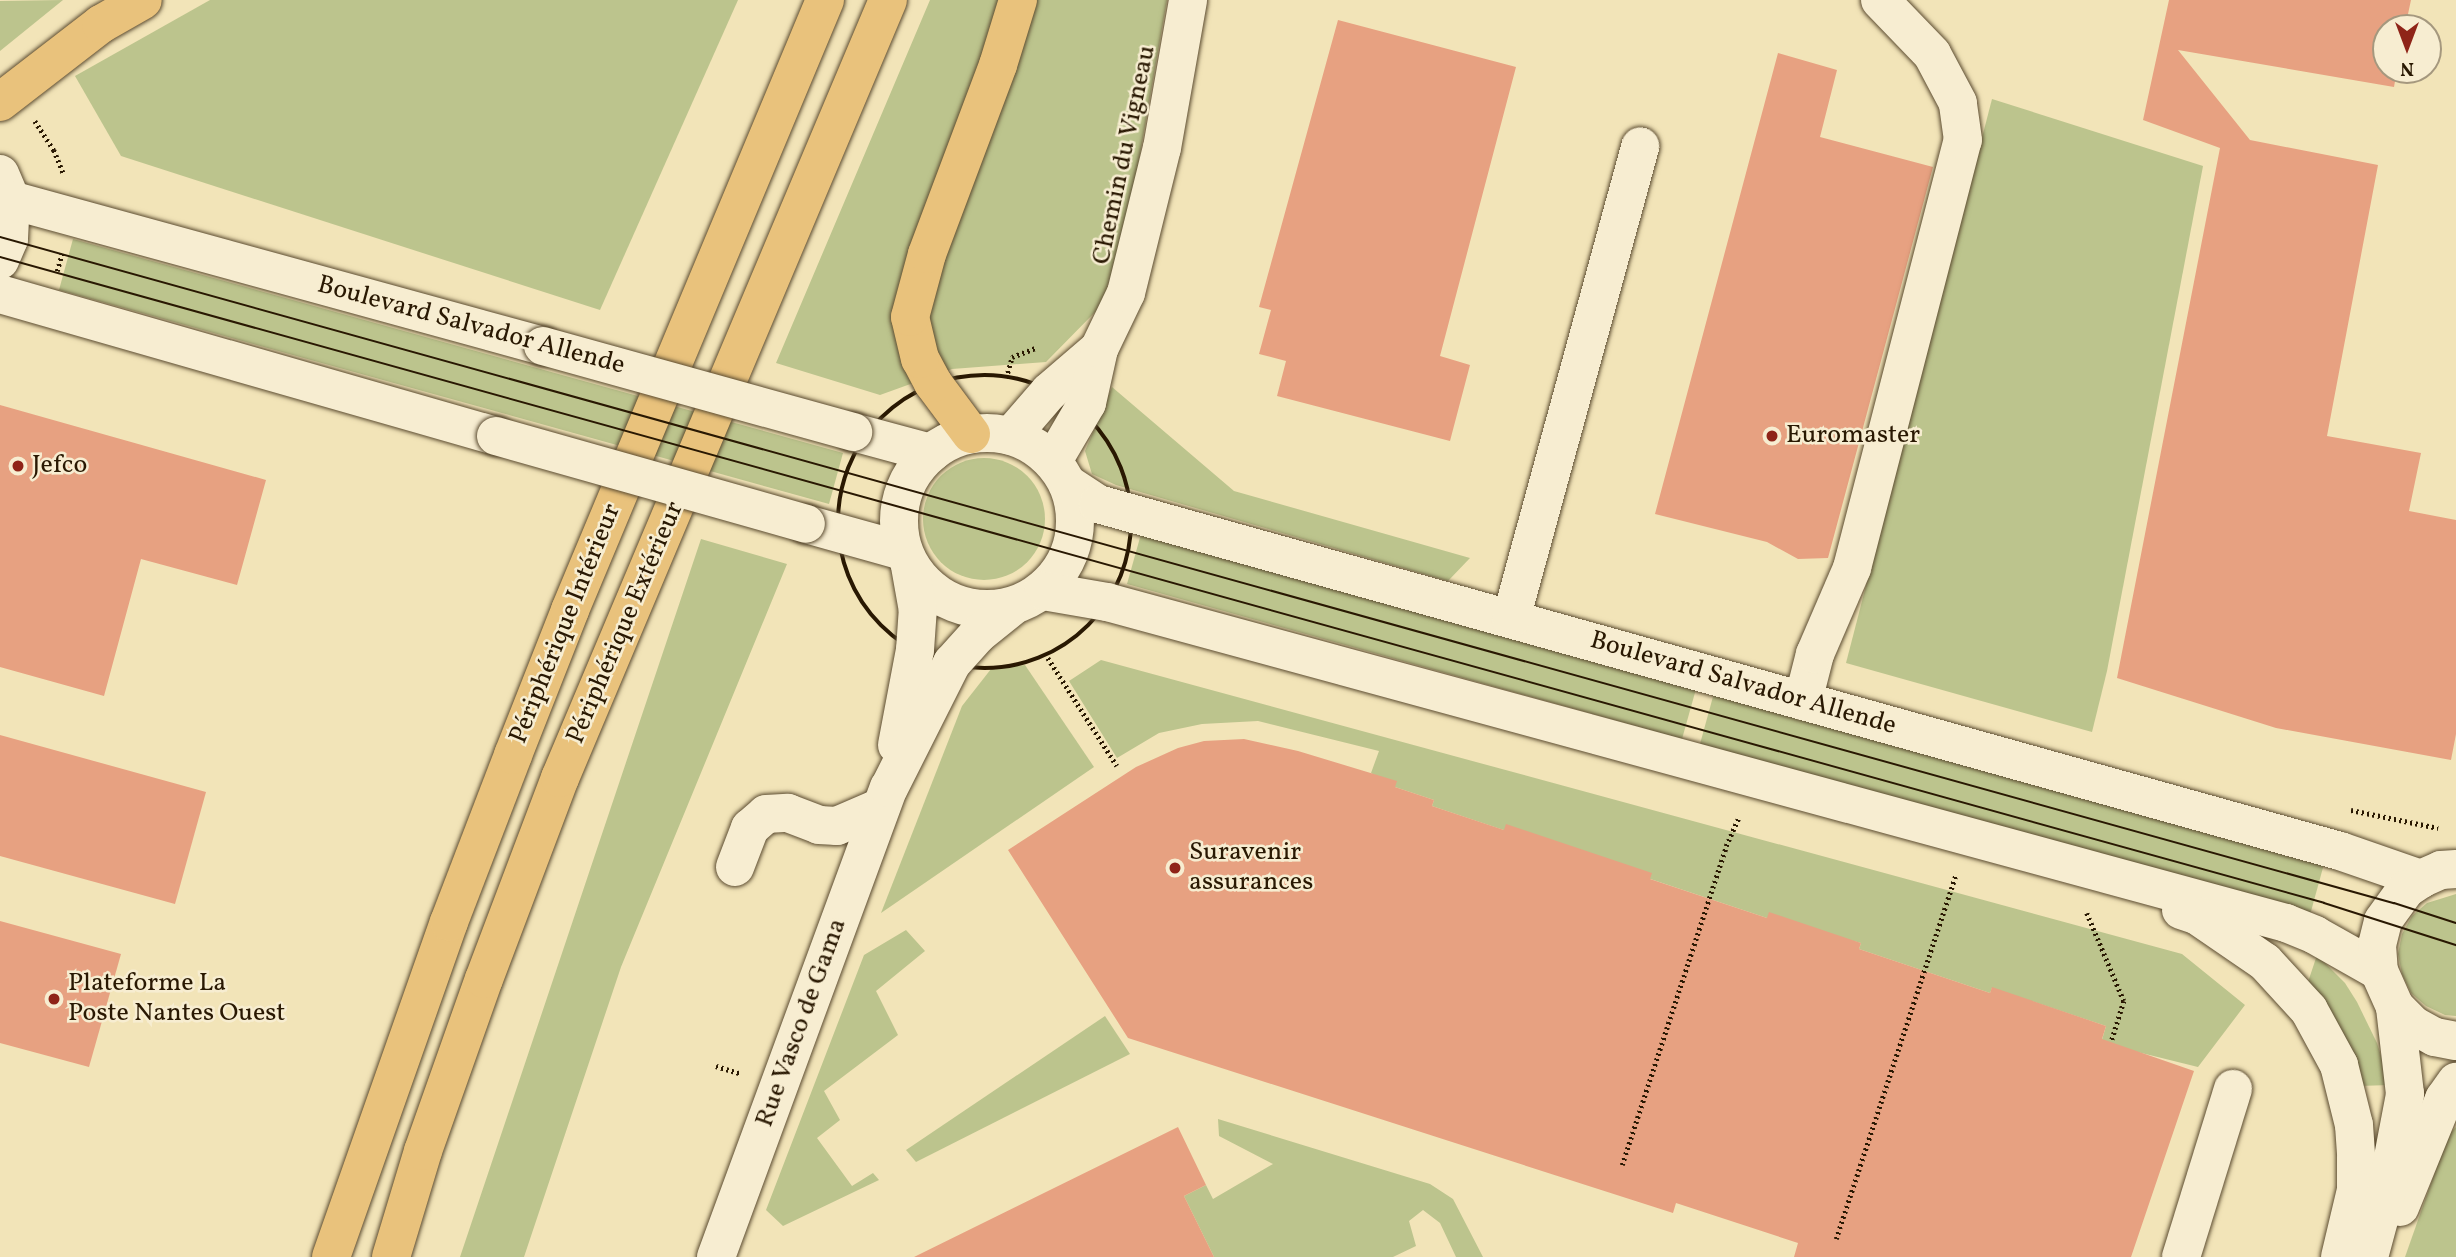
<!DOCTYPE html>
<html>
<head>
<meta charset="utf-8">
<style>
	body { margin:0 }
	#map { position:relative; width:2456px; height:1257px; overflow:hidden; background:#f2e4b8; font-family:Vollkorn,serif }
	div>[style] { position:absolute }
	.green>* { inset:0; background:#bcc48d }
	.round { border-radius:50% }
	.building>* { inset:0; background:#e7a181 }
	.path>* { height:4.5px; margin-top:-2.25px; transform-origin:0; background:repeating-linear-gradient(90deg,#291802 0 2px,transparent 0 5.5px) }
	.path>.ring { margin:-2.25px; padding:0; box-sizing:content-box; background:none; border:4.5px solid #291802; border-radius:50% }
	.roads { filter:drop-shadow(0 0 2px #5b4b30) drop-shadow(0 0 2px #5b4b30) }
	.minor>* { height:38px; margin:-19px; padding:0 19px; transform-origin:19px; border-radius:19px; background:#f7edd1 }
	.minor>.ring { margin:-19px; padding:0; box-sizing:content-box; background:none; border:38px solid #f7edd1; border-radius:50% }
	.highway>* { height:38px; margin:-19px; padding:0 19px; transform-origin:19px; border-radius:19px; background:#e9c27c }
	.tram>* { height:2px; margin:-1px; padding:0 1px; transform-origin:1px; border-radius:1px; background:#291802 }
	.bridges { filter:drop-shadow(0 0 2px #5b4b30) drop-shadow(0 0 2px #5b4b30) }
	.minor-bridge>* { height:38px; margin:-19px; padding:0 19px; transform-origin:19px; border-radius:19px; background:#f7edd1 }
	.dots>* { width:19px; height:19px; translate:-50% -50%; box-sizing:border-box; border:4px solid #f7edd1; border-radius:50% }
	span { translate:-50% -50%; white-space:nowrap; text-align:center; line-height:1.15; -webkit-text-stroke:5px #f7edd1; paint-order:stroke }
	.street-label { font-size:26px; color:#291802 }
	.poi-label { font-size:26px; color:#291802 }
	.left { translate:0 -50%; text-align:left }
	.north { position:absolute; left:2372px; top:14px; width:70px; height:70px; box-sizing:border-box; background:#f7edd1; border:2px solid #a5987e; border-radius:50%; rotate:180deg; font-size:19px; font-weight:700; line-height:28px; text-align:center; color:#291802 }
	.north::after { content:''; display:block; margin:auto; width:24px; height:32px; background:#8f2418; clip-path:polygon(50% 0,100% 100%,50% 72%,0 100%) }
</style>
</head>
<body>
<div id="map">
	<div class="green">
		<i style="clip-path:polygon(63px 0,0 51px,0 1px)"></i>
		<i style="clip-path:polygon(210px 0,738px 0,600px 310px,121px 156px,75px 76px)"></i>
		<i style="clip-path:polygon(930px 0,1167px 0,1128px 223px,1101px 306px,1046px 362px,952px 369px,880px 395px,776px 363px)"></i>
		<i style="clip-path:polygon(1992px 99px,2203px 166px,2107px 671px,2092px 732px,1846px 663px)"></i>
		<i style="clip-path:polygon(73px 239px,843px 453px,829px 504px,59px 290px)"></i>
		<i style="clip-path:polygon(1112px 387px,1234px 491px,1470px 558px,1448px 581px,1116px 485px,1092px 474px,1085px 451px)"></i>
		<i class="round" style="left:923px;top:458px;width:122px;height:122px"></i>
		<i style="clip-path:polygon(1141px 534px,1696px 689px,1682px 739px,1127px 584px)"></i>
		<i style="clip-path:polygon(701px 539px,787px 564px,621px 967px,524px 1257px,460px 1257px)"></i>
		<i style="clip-path:polygon(1101px 660px,2182px 954px,2245px 1005px,2198px 1067px,2101px 1043px,2106px 1026px,1992px 988px,1990px 993px,1859px 949px,1861px 943px,1767px 918px,1432px 806px,1434px 800px,1395px 787px,1371px 773px,1379px 751px,1258px 721px,1202px 724px,1159px 733px,1117px 758px,1069px 681px)"></i>
		<i style="clip-path:polygon(1025px 665px,1094px 767px,881px 913px,962px 706px,991px 669px)"></i>
		<i style="clip-path:polygon(1714px 693px,2324px 864px,2310px 915px,1700px 744px)"></i>
		<i style="clip-path:polygon(2456px 894px,2456px 1016px,2445px 1015px,2426px 1006px,2411px 993px,2402px 974px,2398px 954px,2402px 934px,2412px 916px,2427px 903px)"></i>
		<i style="clip-path:polygon(906px 930px,925px 951px,876px 991px,898px 1035px,824px 1091px,840px 1120px,817px 1138px,852px 1186px,873px 1173px,879px 1180px,783px 1226px,766px 1210px,864px 955px)"></i>
		<i style="clip-path:polygon(2317px 955px,2345px 983px,2357px 1002px,2377px 1043px,2390px 1085px,2359px 1086px,2307px 985px)"></i>
		<i style="clip-path:polygon(1105px 1016px,1130px 1054px,916px 1162px,906px 1150px)"></i>
		<i style="clip-path:polygon(1218px 1119px,1430px 1184px,1453px 1199px,1483px 1257px,1456px 1257px,1440px 1223px,1423px 1210px,1409px 1221px,1416px 1246px,1393px 1257px,1214px 1257px,1184px 1196px,1206px 1185px,1213px 1199px,1273px 1164px,1219px 1136px)"></i>
		<i style="clip-path:polygon(2456px 1127px,2456px 1257px,2405px 1257px,2448px 1135px)"></i>
	</div>
	<div class="building">
		<i style="clip-path:polygon(2169px 0,2411px 0,2405px 28px,2386px 28px,2386px 70px,2397px 70px,2394px 87px,2178px 50px,2250px 140px,2378px 165px,2327px 436px,2421px 453px,2409px 511px,2456px 520px,2456px 734px,2451px 760px,2276px 728px,2117px 678px,2220px 148px,2143px 120px)"></i>
		<i style="clip-path:polygon(1338px 20px,1516px 67px,1440px 356px,1470px 365px,1450px 441px,1277px 396px,1286px 361px,1259px 354px,1271px 310px,1259px 307px)"></i>
		<i style="clip-path:polygon(1778px 53px,1837px 70px,1820px 137px,1933px 167px,1828px 558px,1798px 559px,1767px 542px,1655px 514px)"></i>
		<i style="clip-path:polygon(0 405px,266px 480px,237px 585px,141px 559px,104px 696px,0 667px)"></i>
		<i style="clip-path:polygon(0 735px,206px 792px,175px 904px,0 856px)"></i>
		<i style="clip-path:polygon(1244px 739px,1298px 751px,1397px 781px,1395px 787px,1434px 800px,1432px 806px,1504px 830px,1506px 824px,1652px 873px,1650px 879px,1767px 918px,1769px 912px,1861px 943px,1859px 949px,1990px 993px,1992px 987px,2106px 1026px,2102px 1039px,2194px 1071px,2131px 1257px,1794px 1257px,1798px 1243px,1676px 1203px,1673px 1213px,1128px 1038px,1008px 850px,1136px 767px,1178px 748px,1204px 741px)"></i>
		<i style="clip-path:polygon(0 921px,121px 954px,89px 1067px,0 1043px)"></i>
		<i style="clip-path:polygon(1178px 1127px,1206px 1185px,1184px 1196px,1214px 1257px,914px 1257px)"></i>
	</div>
	<div class="path">
		<i style="left:35px;top:121px;width:35px;rotate:57deg"></i>
		<i style="left:54px;top:150px;width:27px;rotate:68deg"></i>
		<i style="left:57px;top:271px;width:19px;rotate:-74deg"></i>
		<i class="ring" style="left:838px;top:375px;width:289.5px;height:289.5px"></i>
		<i style="left:1006px;top:378px;width:22px;rotate:-74deg"></i>
		<i style="left:1012px;top:357px;width:26px;rotate:-21deg"></i>
		<i style="left:1048px;top:658px;width:128px;rotate:57.4deg"></i>
		<i style="left:2351px;top:810px;width:89px;rotate:11.7deg"></i>
		<i style="left:2087px;top:913px;width:95px;rotate:67.2deg"></i>
		<i style="left:2124px;top:1001px;width:41px;rotate:107.1deg"></i>
		<i style="left:716px;top:1066px;width:27px;rotate:17deg"></i>
		<i style="left:1622px;top:1165px;width:336px;rotate:-71.9deg"></i>
		<i style="left:1726px;top:846px;width:32px;rotate:-66deg"></i>
		<i style="left:1836px;top:1239px;width:382px;rotate:-71.8deg"></i>
	</div>
	<div class="roads">
		<div class="minor">
			<i style="left:0;top:174px;width:28px;rotate:67deg"></i>
			<i style="left:11px;top:200px;width:39px;rotate:93deg"></i>
			<i style="left:9px;top:239px;width:23px;rotate:113deg"></i>
			<i style="left:11px;top:200px;width:552px;rotate:15.35deg"></i>
			<i style="left:0;top:294px;width:516px;rotate:15.98deg"></i>
			<i style="left:853px;top:432px;width:81px;rotate:15.1deg"></i>
			<i class="ring" style="left:899px;top:433px;width:138px;height:138px"></i>
			<i style="left:1011px;top:436px;width:58px;rotate:-49.2deg"></i>
			<i style="left:1049px;top:392px;width:66px;rotate:-40.7deg"></i>
			<i style="left:1053px;top:461px;width:67px;rotate:-59.6deg"></i>
			<i style="left:1087px;top:403px;width:55px;rotate:-77.5deg"></i>
			<i style="left:1099px;top:349px;width:62px;rotate:-64.3deg"></i>
			<i style="left:1126px;top:293px;width:149px;rotate:-76.1deg"></i>
			<i style="left:1162px;top:148px;width:150px;rotate:-80deg"></i>
			<i style="left:1069px;top:485px;width:35px;rotate:33deg"></i>
			<i style="left:1098px;top:504px;width:1290px;rotate:15.61deg"></i>
			<i style="left:2340px;top:851px;width:86px;rotate:19.1deg"></i>
			<i style="left:806px;top:524px;width:101px;rotate:15.6deg"></i>
			<i style="left:1043px;top:591px;width:65px;rotate:9.8deg"></i>
			<i style="left:1107px;top:602px;width:1222px;rotate:15.23deg"></i>
			<i style="left:2286px;top:923px;width:31px;rotate:22deg"></i>
			<i style="left:2315px;top:935px;width:73px;rotate:29.4deg"></i>
			<i style="left:1511px;top:619px;width:490px;rotate:-74.7deg"></i>
			<i style="left:1803px;top:701px;width:49px;rotate:-75.7deg"></i>
			<i style="left:1815px;top:654px;width:94px;rotate:-66.7deg"></i>
			<i style="left:1852px;top:568px;width:442px;rotate:-75.5deg"></i>
			<i style="left:1963px;top:140px;width:37px;rotate:-98deg"></i>
			<i style="left:1958px;top:103px;width:55px;rotate:-118deg"></i>
			<i style="left:1932px;top:54px;width:75px;rotate:-133.9deg"></i>
			<i style="left:897px;top:745px;width:97px;rotate:-79.3deg"></i>
			<i style="left:915px;top:650px;width:39px;rotate:-86deg"></i>
			<i style="left:918px;top:611px;width:46px;rotate:-100.1deg"></i>
			<i style="left:735px;top:867px;width:42px;rotate:-69deg"></i>
			<i style="left:750px;top:828px;width:21px;rotate:-41deg"></i>
			<i style="left:766px;top:814px;width:22px;rotate:-3deg"></i>
			<i style="left:788px;top:813px;width:33px;rotate:21deg"></i>
			<i style="left:819px;top:825px;width:18px;rotate:3deg"></i>
			<i style="left:837px;top:826px;width:48px;rotate:-23.4deg"></i>
			<i style="left:2456px;top:869px;width:15px;rotate:176deg"></i>
			<i style="left:2441px;top:870px;width:22px;rotate:156deg"></i>
			<i style="left:2421px;top:879px;width:18px;rotate:146deg"></i>
			<i style="left:2406px;top:889px;width:39px;rotate:126deg"></i>
			<i style="left:2383px;top:921px;width:25px;rotate:104deg"></i>
			<i style="left:2377px;top:945px;width:26px;rotate:86deg"></i>
			<i style="left:2379px;top:971px;width:39px;rotate:66deg"></i>
			<i style="left:2395px;top:1007px;width:25px;rotate:45deg"></i>
			<i style="left:2413px;top:1025px;width:25px;rotate:29deg"></i>
			<i style="left:2435px;top:1037px;width:21px;rotate:11deg"></i>
			<i style="left:2181px;top:910px;width:18px;rotate:19deg"></i>
			<i style="left:2198px;top:916px;width:81px;rotate:34.5deg"></i>
			<i style="left:2265px;top:962px;width:65px;rotate:47.5deg"></i>
			<i style="left:2309px;top:1010px;width:63px;rotate:61.4deg"></i>
			<i style="left:2339px;top:1065px;width:62px;rotate:76deg"></i>
			<i style="left:2354px;top:1125px;width:32px;rotate:86deg"></i>
			<i style="left:2356px;top:1157px;width:33px;rotate:90deg"></i>
			<i style="left:2356px;top:1190px;width:69px;rotate:103.4deg"></i>
			<i style="left:2400px;top:1207px;width:117px;rotate:-67.8deg"></i>
			<i style="left:2444px;top:1099px;width:21px;rotate:-55deg"></i>
			<i style="left:716px;top:1257px;width:500px;rotate:-69.8deg"></i>
			<i style="left:889px;top:788px;width:140px;rotate:-63.3deg"></i>
			<i style="left:952px;top:663px;width:38px;rotate:-48deg"></i>
			<i style="left:977px;top:635px;width:46px;rotate:-38.9deg"></i>
			<i style="left:2181px;top:1257px;width:176px;rotate:-72.8deg"></i>
			<i style="left:2369px;top:1257px;width:65px;rotate:-74.9deg"></i>
			<i style="left:2386px;top:1194px;width:102px;rotate:-79.2deg"></i>
			<i style="left:2405px;top:1094px;width:88px;rotate:-96.6deg"></i>
		</div>
		<div class="highway">
			<i style="left:0;top:102px;width:128px;rotate:-37.7deg"></i>
			<i style="left:101px;top:24px;width:48px;rotate:-29.7deg"></i>
			<i style="left:971px;top:434px;width:64px;rotate:-126.7deg"></i>
			<i style="left:933px;top:383px;width:27px;rotate:-118deg"></i>
			<i style="left:920px;top:359px;width:43px;rotate:-103.4deg"></i>
			<i style="left:910px;top:317px;width:65px;rotate:-74.9deg"></i>
			<i style="left:927px;top:254px;width:202px;rotate:-69.4deg"></i>
			<i style="left:998px;top:65px;width:68px;rotate:-72.9deg"></i>
			<i style="left:331px;top:1257px;width:355px;rotate:-70.6deg"></i>
			<i style="left:449px;top:922px;width:179px;rotate:-69deg"></i>
			<i style="left:513px;top:755px;width:156px;rotate:-68.5deg"></i>
			<i style="left:570px;top:610px;width:661px;rotate:-67.31deg"></i>
			<i style="left:391px;top:1257px;width:111px;rotate:-73.2deg"></i>
			<i style="left:423px;top:1151px;width:182px;rotate:-70.5deg"></i>
			<i style="left:484px;top:979px;width:215px;rotate:-69.3deg"></i>
			<i style="left:560px;top:778px;width:844px;rotate:-67.14deg"></i>
		</div>
	</div>
	<div class="tram">
		<i style="left:0;top:237px;width:2485px;rotate:15.55deg"></i>
		<i style="left:2394px;top:903px;width:65px;rotate:17.9deg"></i>
		<i style="left:0;top:257px;width:2412px;rotate:15.53deg"></i>
		<i style="left:2324px;top:903px;width:139px;rotate:17.7deg"></i>
	</div>
	<div class="bridges">
		<div class="minor-bridge">
			<i style="left:543px;top:346px;width:322px;rotate:15.5deg"></i>
			<i style="left:496px;top:436px;width:322px;rotate:15.8deg"></i>
		</div>
	</div>
	<div class="dots">
		<i style="left:1772px;top:436px;background:#8f2418"></i>
		<i style="left:18px;top:466px;background:#8f2418"></i>
		<i style="left:1175px;top:868px;background:#8f2418"></i>
		<i style="left:54px;top:999px;background:#8f2418"></i>
	</div>
	<div class="street-label">
		<span style="left:1125px;top:155px;rotate:-78deg">Chemin du Vigneau</span>
		<span style="left:471px;top:326px;rotate:15deg">Boulevard Salvador Allende</span>
		<span style="left:626px;top:623px;rotate:-67deg">Périphérique Extérieur</span>
		<span style="left:566px;top:624px;rotate:-68deg">Périphérique Intérieur</span>
		<span style="left:1743px;top:684px;rotate:16deg">Boulevard Salvador Allende</span>
		<span style="left:802px;top:1023px;rotate:-70deg">Rue Vasco de Gama</span>
	</div>
	<div class="poi-label">
		<span class="left" style="left:1786px;top:436px">Euromaster</span>
		<span class="left" style="left:32px;top:466px">Jefco</span>
		<span class="left" style="left:1189px;top:868px">Suravenir<br>assurances</span>
		<span class="left" style="left:68px;top:999px">Plateforme La<br>Poste Nantes Ouest</span>
	</div>
	<div class="north">N</div>
</div>
</body>
</html>
